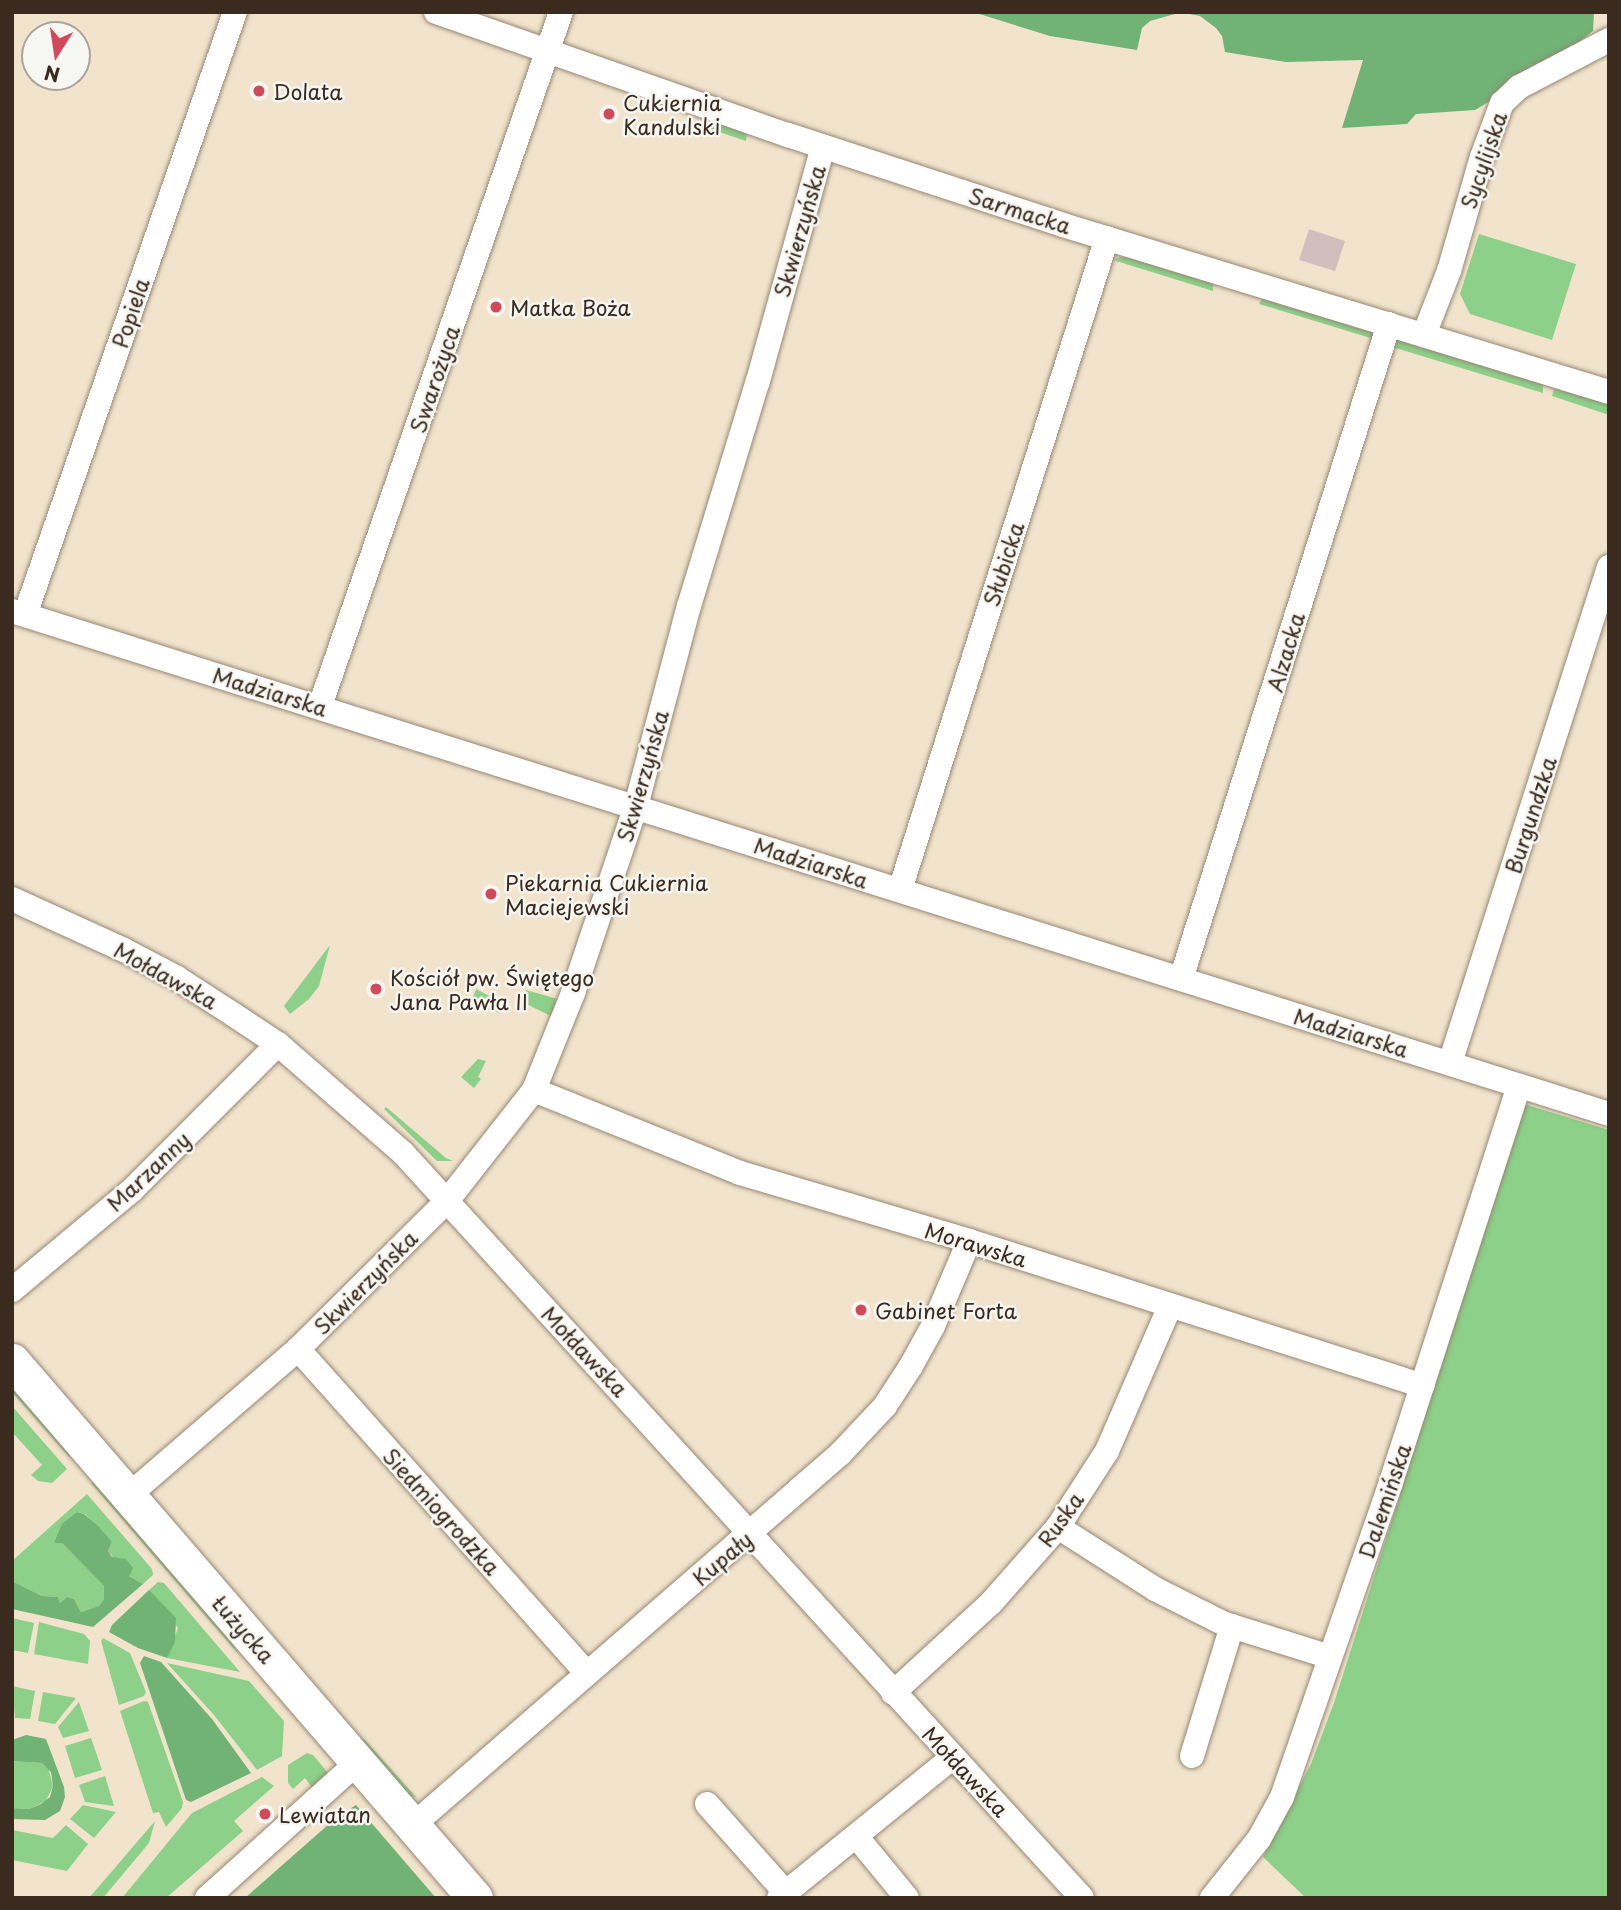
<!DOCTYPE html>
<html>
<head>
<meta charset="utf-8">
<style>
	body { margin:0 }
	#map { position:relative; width:1621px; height:1910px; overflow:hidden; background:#f2e4cc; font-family:"Playpen Sans",sans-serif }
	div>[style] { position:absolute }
	.industrial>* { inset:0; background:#d1bfbf }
	.green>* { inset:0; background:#8cd089 }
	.forest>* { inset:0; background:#71b275 }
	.roads { filter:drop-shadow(0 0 2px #968775) drop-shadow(0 0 2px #968775) }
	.street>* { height:24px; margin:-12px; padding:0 12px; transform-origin:12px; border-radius:12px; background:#fff }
	.secondary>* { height:35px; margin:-17.5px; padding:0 17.5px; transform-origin:17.5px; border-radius:17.5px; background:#fff }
	.dots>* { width:19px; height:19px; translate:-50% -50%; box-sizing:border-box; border:4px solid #f6f6f2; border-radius:50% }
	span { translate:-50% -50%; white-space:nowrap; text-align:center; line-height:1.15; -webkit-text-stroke:5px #f6f6f2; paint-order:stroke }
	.poi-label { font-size:21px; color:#3b2a1e }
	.left { translate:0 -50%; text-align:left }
	.street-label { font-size:21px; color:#3b2a1e }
	.frame { position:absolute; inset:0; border:14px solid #3b2a1e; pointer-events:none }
	.north { position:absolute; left:21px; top:21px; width:70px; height:70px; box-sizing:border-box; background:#f6f6f2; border:2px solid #aba49d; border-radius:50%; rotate:192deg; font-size:19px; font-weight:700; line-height:28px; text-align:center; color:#3b2a1e }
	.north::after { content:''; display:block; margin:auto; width:24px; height:32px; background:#d1495b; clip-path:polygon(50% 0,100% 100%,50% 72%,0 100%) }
</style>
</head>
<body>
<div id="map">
	<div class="industrial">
		<i style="clip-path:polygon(1309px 229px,1345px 241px,1335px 271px,1299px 260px)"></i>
	</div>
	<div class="green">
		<i style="clip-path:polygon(712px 121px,747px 133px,746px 141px,707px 128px)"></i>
		<i style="clip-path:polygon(1479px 234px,1576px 264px,1552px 340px,1470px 314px,1460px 294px)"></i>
		<i style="clip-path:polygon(1121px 257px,1131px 257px,1213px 283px,1213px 291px,1113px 260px)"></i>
		<i style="clip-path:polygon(1263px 298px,1377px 332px,1377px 340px,1259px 304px)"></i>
		<i style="clip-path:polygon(1393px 338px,1543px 383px,1543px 393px,1389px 346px)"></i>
		<i style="clip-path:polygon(1558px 388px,1609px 404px,1609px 415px,1552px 396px,1554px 389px)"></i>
		<i style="clip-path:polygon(330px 945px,319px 986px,309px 999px,290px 1014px,284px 1006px)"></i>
		<i style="clip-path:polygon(476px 989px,501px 1002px,500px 1013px,471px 1004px)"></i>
		<i style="clip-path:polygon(526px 990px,561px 1000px,553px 1017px,520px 1001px)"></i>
		<i style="clip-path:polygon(478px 1059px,486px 1061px,478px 1077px,481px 1079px,474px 1088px,461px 1077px)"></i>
		<i style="clip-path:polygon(1524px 1104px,1609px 1130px,1609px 1898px,1306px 1898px,1263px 1857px,1311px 1764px,1334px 1703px)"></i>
		<i style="clip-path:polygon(386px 1107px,446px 1158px,453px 1161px,437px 1161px,384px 1109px)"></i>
		<i style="clip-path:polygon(12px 1378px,71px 1453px,69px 1457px,12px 1392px)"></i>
		<i style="clip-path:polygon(12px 1406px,67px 1469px,52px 1483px,38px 1481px,31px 1475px,42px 1465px,12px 1432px)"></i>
		<i style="clip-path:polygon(95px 1482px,211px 1609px,240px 1656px,91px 1483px)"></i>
		<i style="clip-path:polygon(87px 1494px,152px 1569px,153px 1575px,143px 1584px,129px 1576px,108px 1551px,112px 1542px,85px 1514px,77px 1512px,54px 1543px,62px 1543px,105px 1587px,104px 1599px,99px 1606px,81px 1612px,74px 1599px,67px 1597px,60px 1603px,58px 1597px,42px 1596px,14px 1582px,12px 1589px,12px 1561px)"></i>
		<i style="clip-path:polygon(158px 1582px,164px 1583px,240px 1672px,167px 1658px,178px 1628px,149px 1590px)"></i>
		<i style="clip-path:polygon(12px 1618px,34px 1623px,28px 1653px,12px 1650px)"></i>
		<i style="clip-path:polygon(39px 1622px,84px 1634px,90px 1641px,88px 1664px,34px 1654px)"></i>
		<i style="clip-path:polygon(103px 1638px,130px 1653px,146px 1692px,144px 1696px,119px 1705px,101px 1641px)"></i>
		<i style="clip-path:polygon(167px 1663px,249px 1681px,284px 1721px,282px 1756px,257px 1770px,214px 1715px)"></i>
		<i style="clip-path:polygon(12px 1686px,35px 1691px,30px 1719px,15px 1718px)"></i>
		<i style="clip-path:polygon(43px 1692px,76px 1698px,55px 1724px,38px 1721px)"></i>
		<i style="clip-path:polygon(144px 1701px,148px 1702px,183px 1802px,182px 1808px,166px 1827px,159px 1812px,153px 1813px,120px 1711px)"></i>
		<i style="clip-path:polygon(79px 1702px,89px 1731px,63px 1738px,58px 1727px)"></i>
		<i style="clip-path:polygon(357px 1736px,365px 1740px,416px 1797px,410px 1796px)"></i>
		<i style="clip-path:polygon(91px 1738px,102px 1770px,75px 1778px,65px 1746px)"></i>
		<i style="clip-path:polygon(307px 1753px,313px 1755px,329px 1774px,314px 1790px,305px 1778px,293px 1789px,288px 1783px,288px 1765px)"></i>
		<i style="clip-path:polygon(12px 1761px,42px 1763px,48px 1767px,53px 1786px,46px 1801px,29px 1809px,12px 1808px)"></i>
		<i style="clip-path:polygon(105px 1776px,114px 1806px,85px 1802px,79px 1785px)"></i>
		<i style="clip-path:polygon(262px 1777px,274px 1786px,234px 1821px,243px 1831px,212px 1858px,166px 1898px,122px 1898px,192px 1813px)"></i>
		<i style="clip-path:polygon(83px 1805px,116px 1812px,94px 1838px,70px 1819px)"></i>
		<i style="clip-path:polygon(155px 1821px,149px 1843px,103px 1898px,89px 1898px)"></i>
		<i style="clip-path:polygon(66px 1825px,88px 1844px,67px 1871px,12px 1860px,12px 1830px,53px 1838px)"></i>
	</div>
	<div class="forest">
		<i style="clip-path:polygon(973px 12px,1594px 12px,1593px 31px,1547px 67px,1475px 110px,1416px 114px,1407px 124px,1342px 128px,1363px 60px,1286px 62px,1225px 52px,1222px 36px,1216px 28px,1200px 16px,1189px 14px,1175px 14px,1150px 21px,1142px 28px,1137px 50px,1050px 36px)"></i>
		<i style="clip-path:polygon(77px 1512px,84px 1514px,99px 1527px,112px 1542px,108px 1551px,112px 1557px,126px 1559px,133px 1568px,129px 1576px,143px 1584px,93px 1627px,12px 1609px,14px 1582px,42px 1596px,58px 1597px,60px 1603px,67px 1597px,74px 1599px,81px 1612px,99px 1606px,104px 1599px,104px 1586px,62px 1543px,54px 1543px,62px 1524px)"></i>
		<i style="clip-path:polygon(149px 1590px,176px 1618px,175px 1642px,167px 1658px,138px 1648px,109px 1632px,112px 1625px)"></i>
		<i style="clip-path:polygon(144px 1656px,161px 1662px,212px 1719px,251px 1773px,191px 1802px,186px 1800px,140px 1663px)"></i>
		<i style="clip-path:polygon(26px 1735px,46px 1739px,64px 1787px,65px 1797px,60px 1811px,45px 1820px,12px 1819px,12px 1808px,29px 1809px,41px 1804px,50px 1797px,53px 1786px,51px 1772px,42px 1763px,12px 1761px,12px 1740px)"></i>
		<i style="clip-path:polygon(356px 1805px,436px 1898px,245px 1898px,337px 1817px)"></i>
	</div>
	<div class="roads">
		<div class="street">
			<i style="left:436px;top:12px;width:373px;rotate:19.3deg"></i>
			<i style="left:788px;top:135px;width:289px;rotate:18.1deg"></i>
			<i style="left:1063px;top:225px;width:571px;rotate:17.01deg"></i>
			<i style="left:1424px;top:335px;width:69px;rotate:-68.7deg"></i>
			<i style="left:1449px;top:271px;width:119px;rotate:-73.9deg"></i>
			<i style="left:1482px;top:157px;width:58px;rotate:-69.7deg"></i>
			<i style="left:1502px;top:103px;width:23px;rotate:-43deg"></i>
			<i style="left:1519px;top:87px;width:102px;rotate:-27.6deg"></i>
			<i style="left:12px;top:611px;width:1674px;rotate:17.48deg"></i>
			<i style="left:25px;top:615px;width:639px;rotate:-70.8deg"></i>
			<i style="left:320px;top:706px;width:735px;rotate:-70.85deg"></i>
			<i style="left:900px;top:890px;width:684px;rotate:-72.39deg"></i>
			<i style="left:12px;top:899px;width:123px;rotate:24.5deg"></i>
			<i style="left:124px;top:950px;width:60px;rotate:27.8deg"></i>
			<i style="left:177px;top:978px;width:68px;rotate:33deg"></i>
			<i style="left:234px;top:1015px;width:53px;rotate:33.4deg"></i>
			<i style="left:278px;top:1044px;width:166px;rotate:41.1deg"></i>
			<i style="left:403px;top:1153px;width:1008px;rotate:47.65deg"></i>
			<i style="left:1181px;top:979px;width:687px;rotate:-72.38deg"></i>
			<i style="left:1450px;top:1063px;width:521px;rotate:-72.23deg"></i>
			<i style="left:534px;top:1090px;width:222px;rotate:21.9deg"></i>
			<i style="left:740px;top:1173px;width:239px;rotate:16.5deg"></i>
			<i style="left:969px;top:1241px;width:476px;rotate:17.7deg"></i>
			<i style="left:12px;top:1290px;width:156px;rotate:-39.8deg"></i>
			<i style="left:132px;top:1190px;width:206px;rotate:-45deg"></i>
			<i style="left:298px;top:1349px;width:434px;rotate:48.3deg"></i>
			<i style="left:129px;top:1495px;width:223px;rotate:-40.8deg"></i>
			<i style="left:298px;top:1349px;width:210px;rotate:-44.8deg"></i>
			<i style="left:447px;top:1201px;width:141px;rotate:-51.9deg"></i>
			<i style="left:534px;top:1090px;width:105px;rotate:-68.1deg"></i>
			<i style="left:573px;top:993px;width:197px;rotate:-71.4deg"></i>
			<i style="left:636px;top:806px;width:207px;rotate:-75.2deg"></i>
			<i style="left:689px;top:606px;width:235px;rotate:-73deg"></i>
			<i style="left:758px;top:381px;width:243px;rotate:-74.5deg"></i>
			<i style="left:1058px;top:1527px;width:115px;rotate:32.6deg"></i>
			<i style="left:1155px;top:1589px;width:78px;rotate:26.6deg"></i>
			<i style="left:1225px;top:1624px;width:110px;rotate:17.4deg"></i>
			<i style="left:893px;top:1693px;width:133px;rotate:-42.6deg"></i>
			<i style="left:991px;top:1603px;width:101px;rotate:-48.6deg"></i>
			<i style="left:1058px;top:1527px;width:90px;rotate:-57.2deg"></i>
			<i style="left:1107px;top:1451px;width:158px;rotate:-66.5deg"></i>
			<i style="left:1192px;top:1756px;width:136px;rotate:-72.9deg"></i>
			<i style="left:707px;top:1804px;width:119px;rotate:48.4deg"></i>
			<i style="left:413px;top:1825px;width:566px;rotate:-40.99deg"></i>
			<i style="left:840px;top:1454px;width:66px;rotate:-46.8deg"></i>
			<i style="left:885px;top:1406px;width:48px;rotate:-57deg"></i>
			<i style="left:911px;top:1366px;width:46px;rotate:-61.2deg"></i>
			<i style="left:933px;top:1326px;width:92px;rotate:-67deg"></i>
			<i style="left:856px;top:1836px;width:80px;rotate:50.6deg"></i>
			<i style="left:207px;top:1898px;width:203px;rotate:-42deg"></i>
			<i style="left:779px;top:1898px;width:224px;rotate:-39deg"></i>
			<i style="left:1212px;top:1898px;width:75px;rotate:-51.5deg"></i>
			<i style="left:1259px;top:1839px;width:48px;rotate:-61.3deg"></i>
			<i style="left:1282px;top:1797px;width:333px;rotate:-70.9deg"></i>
			<i style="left:1391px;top:1482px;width:416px;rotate:-72.1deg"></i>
		</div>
		<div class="secondary">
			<i style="left:12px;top:1361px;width:709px;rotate:49.23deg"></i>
		</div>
	</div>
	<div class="dots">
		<i style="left:259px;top:91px;background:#d1495b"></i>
		<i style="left:609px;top:114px;background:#d1495b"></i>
		<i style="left:496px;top:307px;background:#d1495b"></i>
		<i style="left:491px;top:894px;background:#d1495b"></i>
		<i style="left:376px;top:989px;background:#d1495b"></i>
		<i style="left:861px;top:1310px;background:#d1495b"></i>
		<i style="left:265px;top:1814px;background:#d1495b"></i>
	</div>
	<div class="poi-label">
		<span class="left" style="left:273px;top:91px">Dolata</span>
		<span class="left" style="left:623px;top:114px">Cukiernia<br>Kandulski</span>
		<span class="left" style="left:510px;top:307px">Matka Boża</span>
		<span class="left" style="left:505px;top:894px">Piekarnia Cukiernia<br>Maciejewski</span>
		<span class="left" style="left:390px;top:989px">Kościół pw. Świętego<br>Jana Pawła II</span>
		<span class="left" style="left:875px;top:1310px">Gabinet Forta</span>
		<span class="left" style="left:279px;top:1814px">Lewiatan</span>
	</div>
	<div class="street-label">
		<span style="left:1483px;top:160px;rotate:-71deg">Sycylijska</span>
		<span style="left:1020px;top:210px;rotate:18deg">Sarmacka</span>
		<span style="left:799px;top:231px;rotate:-74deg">Skwierzyńska</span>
		<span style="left:130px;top:313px;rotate:-71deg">Popiela</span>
		<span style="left:434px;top:379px;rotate:-71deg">Swarożyca</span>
		<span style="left:1003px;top:564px;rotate:-72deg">Słubicka</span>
		<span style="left:1285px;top:652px;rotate:-73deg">Alzacka</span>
		<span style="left:270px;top:691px;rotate:17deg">Madziarska</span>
		<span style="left:642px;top:776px;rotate:-74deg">Skwierzyńska</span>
		<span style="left:1530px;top:815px;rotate:-72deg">Burgundzka</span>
		<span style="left:811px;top:862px;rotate:18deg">Madziarska</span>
		<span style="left:166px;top:975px;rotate:29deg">Mołdawska</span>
		<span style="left:1351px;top:1032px;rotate:17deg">Madziarska</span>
		<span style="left:148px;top:1171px;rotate:-43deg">Marzanny</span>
		<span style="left:976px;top:1244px;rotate:17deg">Morawska</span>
		<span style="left:365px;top:1282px;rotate:-45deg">Skwierzyńska</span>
		<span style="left:585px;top:1351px;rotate:47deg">Mołdawska</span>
		<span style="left:1384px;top:1501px;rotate:-71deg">Dalemińska</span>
		<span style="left:442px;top:1511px;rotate:48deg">Siedmiogrodzka</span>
		<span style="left:1060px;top:1519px;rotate:-54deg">Ruska</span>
		<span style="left:722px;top:1558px;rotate:-40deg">Kupały</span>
		<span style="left:244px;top:1629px;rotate:49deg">Łużycka</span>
		<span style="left:966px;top:1771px;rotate:47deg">Mołdawska</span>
	</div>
	<div class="frame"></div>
	<div class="north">N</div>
</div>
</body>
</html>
